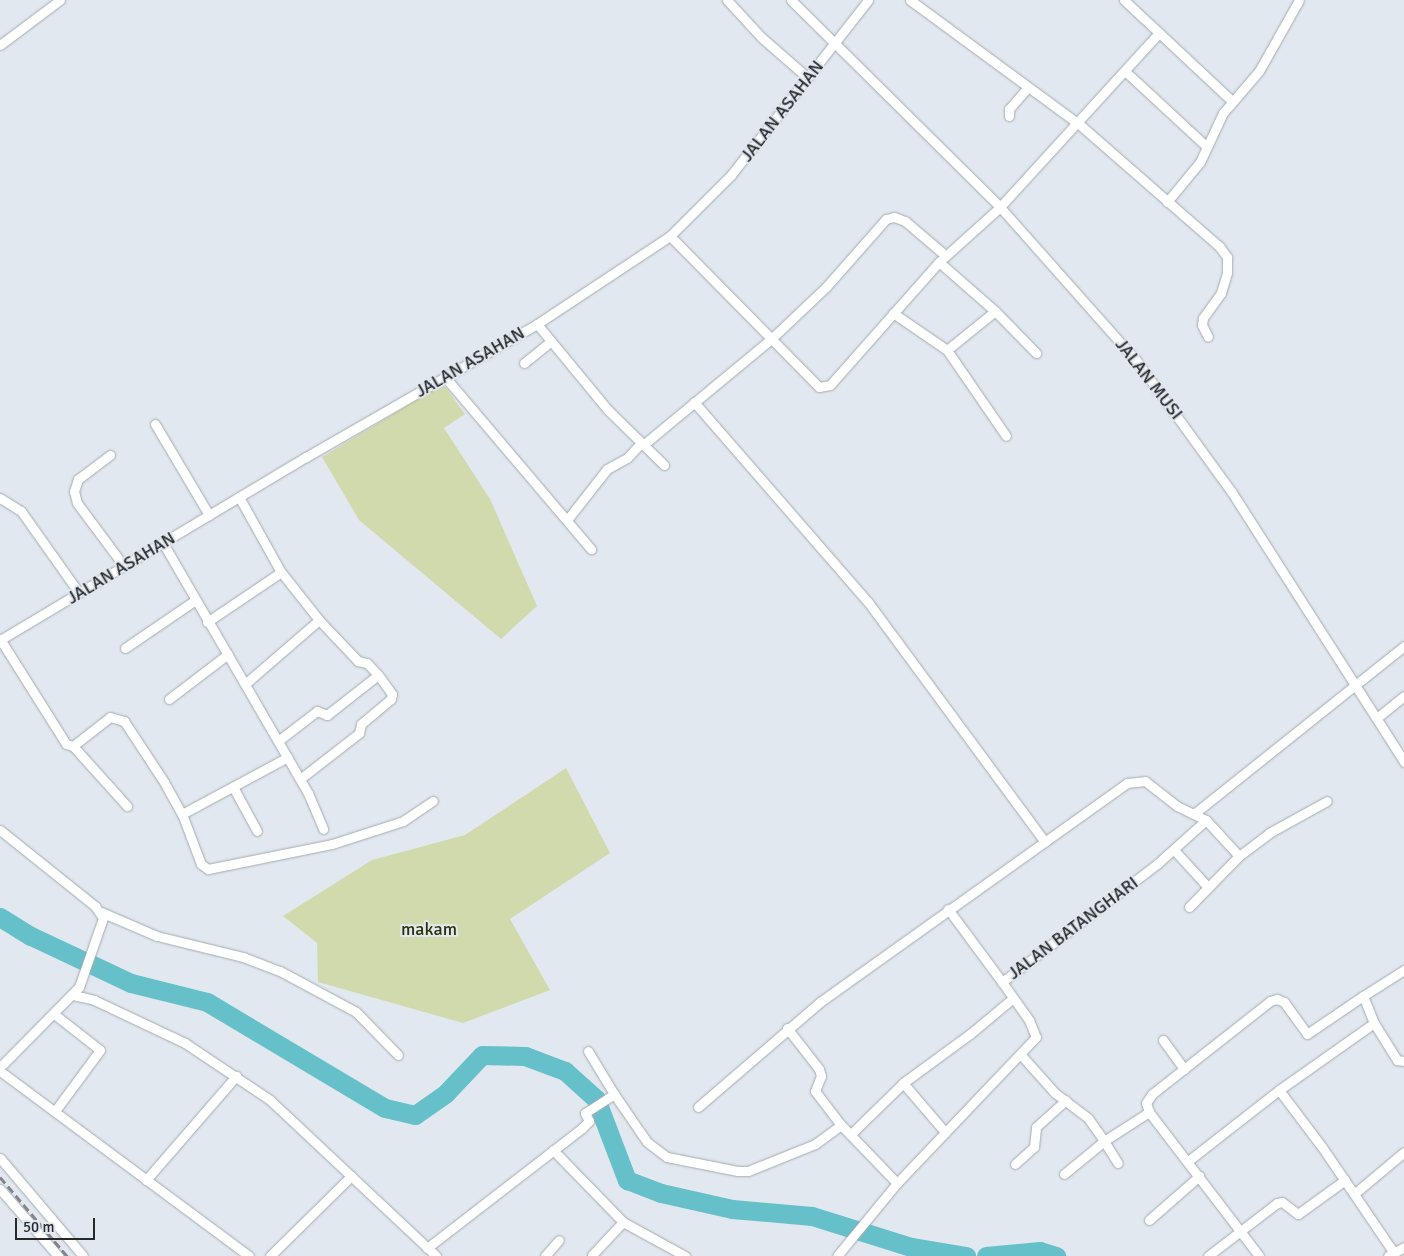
<!DOCTYPE html>
<html>
<head>
<meta charset="utf-8">
<style>
	body { margin:0 }
	#map { position:relative; width:1404px; height:1256px; overflow:hidden; background:#e2e8f0; font-family:Signika,sans-serif }
	div>[style] { position:absolute }
	.green>* { inset:0; background:#d1daad }
	.river>* { height:19px; margin:-9.5px; padding:0 9.5px; transform-origin:9.5px; border-radius:9.5px; background:#66c0ca }
	.roads { filter:drop-shadow(0 0 1px #a4aab1) drop-shadow(0 0 1px #a4aab1) }
	.street>* { height:9px; margin:-4.5px; padding:0 4.5px; transform-origin:4.5px; border-radius:4.5px; background:#fff }
	.rail>* { height:3px; margin-top:-1.5px; transform-origin:0; background:repeating-linear-gradient(90deg,#82868b 0 8px,transparent 0 12px) }
	span { translate:-50% -50%; white-space:nowrap; text-align:center; line-height:1.15; -webkit-text-stroke:4px #e2e8f0; paint-order:stroke }
	.street-label { font-size:18px; color:#26282a }
	.park-label { font-size:18px; color:#2c3300 }
	.scale { position:absolute; left:15px; top:1218px; width:80px; height:22px; box-sizing:border-box; border:2px solid #26282a; border-top:0; padding-left:6px; font-size:15px; line-height:18px; white-space:nowrap; color:#26282a; -webkit-text-stroke:4px #e2e8f0; paint-order:stroke }
</style>
</head>
<body>
<div id="map">
	<div class="green">
		<i style="clip-path:polygon(443px 384px,465px 414px,444px 428px,490px 499px,537px 606px,501px 639px,359px 520px,322px 457px)"></i>
		<i style="clip-path:polygon(566px 768px,610px 853px,510px 919px,550px 990px,463px 1023px,318px 982px,317px 943px,283px 916px,372px 860px,465px 835px)"></i>
	</div>
	<div class="river">
		<i style="left:0;top:917px;width:36px;rotate:32deg"></i>
		<i style="left:31px;top:936px;width:110px;rotate:25.2deg"></i>
		<i style="left:131px;top:983px;width:78px;rotate:14deg"></i>
		<i style="left:207px;top:1002px;width:207px;rotate:30.8deg"></i>
		<i style="left:385px;top:1108px;width:31px;rotate:13deg"></i>
		<i style="left:415px;top:1115px;width:38px;rotate:-35deg"></i>
		<i style="left:446px;top:1093px;width:52px;rotate:-46.5deg"></i>
		<i style="left:482px;top:1055px;width:43px;rotate:1.3deg"></i>
		<i style="left:525px;top:1056px;width:43px;rotate:20.6deg"></i>
		<i style="left:565px;top:1071px;width:42px;rotate:42.1deg"></i>
		<i style="left:596px;top:1099px;width:87px;rotate:69.1deg"></i>
		<i style="left:627px;top:1180px;width:36px;rotate:21deg"></i>
		<i style="left:661px;top:1193px;width:73px;rotate:12.7deg"></i>
		<i style="left:732px;top:1209px;width:80px;rotate:5deg"></i>
		<i style="left:812px;top:1216px;width:104px;rotate:17.4deg"></i>
		<i style="left:911px;top:1247px;width:56px;rotate:9.3deg"></i>
		<i style="left:986px;top:1256px;width:54px;rotate:-5.3deg"></i>
		<i style="left:1040px;top:1251px;width:17px;rotate:17deg"></i>
	</div>
	<div class="roads">
		<div class="street">
			<i style="left:727px;top:0;width:50px;rotate:47.4deg"></i>
			<i style="left:761px;top:37px;width:62px;rotate:41.1deg"></i>
			<i style="left:791px;top:0;width:294px;rotate:44.7deg"></i>
			<i style="left:1000px;top:207px;width:205px;rotate:48.4deg"></i>
			<i style="left:1136px;top:360px;width:162px;rotate:54.1deg"></i>
			<i style="left:1231px;top:491px;width:322px;rotate:57.4deg"></i>
			<i style="left:910px;top:0;width:210px;rotate:36.3deg"></i>
			<i style="left:1079px;top:124px;width:186px;rotate:41.1deg"></i>
			<i style="left:1219px;top:246px;width:14px;rotate:54deg"></i>
			<i style="left:1227px;top:257px;width:16px;rotate:90deg"></i>
			<i style="left:1227px;top:273px;width:21px;rotate:107deg"></i>
			<i style="left:1221px;top:293px;width:31px;rotate:126deg"></i>
			<i style="left:1203px;top:318px;width:7px;rotate:98deg"></i>
			<i style="left:1202px;top:325px;width:13px;rotate:63deg"></i>
			<i style="left:1124px;top:0;width:148px;rotate:43.1deg"></i>
			<i style="left:0;top:45px;width:75px;rotate:-36.9deg"></i>
			<i style="left:1126px;top:72px;width:109px;rotate:42.8deg"></i>
			<i style="left:1009px;top:116px;width:7px;rotate:-90deg"></i>
			<i style="left:1009px;top:109px;width:28px;rotate:-49deg"></i>
			<i style="left:1167px;top:202px;width:52px;rotate:-50.5deg"></i>
			<i style="left:1200px;top:162px;width:54px;rotate:-64.9deg"></i>
			<i style="left:1223px;top:113px;width:55px;rotate:-49.4deg"></i>
			<i style="left:1259px;top:71px;width:81px;rotate:-60.6deg"></i>
			<i style="left:670px;top:236px;width:212px;rotate:45.4deg"></i>
			<i style="left:819px;top:387px;width:11px;rotate:-10deg"></i>
			<i style="left:830px;top:385px;width:164px;rotate:-48.5deg"></i>
			<i style="left:939px;top:262px;width:82px;rotate:-42deg"></i>
			<i style="left:1000px;top:207px;width:236px;rotate:-47.6deg"></i>
			<i style="left:939px;top:262px;width:74px;rotate:41.2deg"></i>
			<i style="left:995px;top:311px;width:59px;rotate:45.7deg"></i>
			<i style="left:893px;top:313px;width:65px;rotate:34.4deg"></i>
			<i style="left:947px;top:350px;width:104px;rotate:55.5deg"></i>
			<i style="left:537px;top:324px;width:110px;rotate:50.5deg"></i>
			<i style="left:607px;top:409px;width:80px;rotate:44.5deg"></i>
			<i style="left:947px;top:350px;width:62px;rotate:-39.1deg"></i>
			<i style="left:524px;top:363px;width:35px;rotate:-39deg"></i>
			<i style="left:445px;top:377px;width:226px;rotate:49.7deg"></i>
			<i style="left:694px;top:402px;width:265px;rotate:49deg"></i>
			<i style="left:868px;top:602px;width:298px;rotate:53.6deg"></i>
			<i style="left:155px;top:424px;width:106px;rotate:59.3deg"></i>
			<i style="left:643px;top:445px;width:165px;rotate:-39.6deg"></i>
			<i style="left:770px;top:340px;width:77px;rotate:-43.4deg"></i>
			<i style="left:826px;top:287px;width:91px;rotate:-48.6deg"></i>
			<i style="left:886px;top:219px;width:8px;rotate:-14deg"></i>
			<i style="left:894px;top:217px;width:12px;rotate:20deg"></i>
			<i style="left:905px;top:221px;width:52px;rotate:40.4deg"></i>
			<i style="left:110px;top:455px;width:40px;rotate:143deg"></i>
			<i style="left:78px;top:479px;width:13px;rotate:108deg"></i>
			<i style="left:74px;top:491px;width:12px;rotate:76deg"></i>
			<i style="left:77px;top:503px;width:79px;rotate:53.3deg"></i>
			<i style="left:239px;top:497px;width:86px;rotate:60.8deg"></i>
			<i style="left:0;top:498px;width:25px;rotate:32deg"></i>
			<i style="left:21px;top:511px;width:100px;rotate:54.7deg"></i>
			<i style="left:567px;top:520px;width:65px;rotate:-51.9deg"></i>
			<i style="left:607px;top:469px;width:23px;rotate:-29deg"></i>
			<i style="left:627px;top:458px;width:21px;rotate:-47deg"></i>
			<i style="left:163px;top:543px;width:289px;rotate:59.9deg"></i>
			<i style="left:308px;top:793px;width:39px;rotate:67deg"></i>
			<i style="left:207px;top:622px;width:89px;rotate:-34deg"></i>
			<i style="left:281px;top:572px;width:61px;rotate:51.6deg"></i>
			<i style="left:319px;top:620px;width:57px;rotate:46.4deg"></i>
			<i style="left:358px;top:661px;width:9px;rotate:13deg"></i>
			<i style="left:367px;top:663px;width:16px;rotate:47deg"></i>
			<i style="left:378px;top:675px;width:65px;rotate:141.9deg"></i>
			<i style="left:327px;top:715px;width:11px;rotate:-158deg"></i>
			<i style="left:317px;top:711px;width:49px;rotate:142.4deg"></i>
			<i style="left:0;top:639px;width:124px;rotate:57.8deg"></i>
			<i style="left:66px;top:744px;width:7px;rotate:16deg"></i>
			<i style="left:73px;top:746px;width:47px;rotate:-38.1deg"></i>
			<i style="left:110px;top:717px;width:15px;rotate:16deg"></i>
			<i style="left:124px;top:721px;width:73px;rotate:56.7deg"></i>
			<i style="left:164px;top:782px;width:37px;rotate:61deg"></i>
			<i style="left:182px;top:814px;width:53px;rotate:69.2deg"></i>
			<i style="left:201px;top:864px;width:9px;rotate:36deg"></i>
			<i style="left:208px;top:869px;width:126px;rotate:-11.4deg"></i>
			<i style="left:332px;top:844px;width:75px;rotate:-17.9deg"></i>
			<i style="left:403px;top:821px;width:36px;rotate:-34deg"></i>
			<i style="left:0;top:640px;width:357px;rotate:-30.9deg"></i>
			<i style="left:306px;top:457px;width:267px;rotate:-29.9deg"></i>
			<i style="left:537px;top:324px;width:159px;rotate:-33.5deg"></i>
			<i style="left:670px;top:236px;width:86px;rotate:-45deg"></i>
			<i style="left:731px;top:175px;width:222px;rotate:-51.9deg"></i>
			<i style="left:125px;top:648px;width:83px;rotate:-34.3deg"></i>
			<i style="left:245px;top:684px;width:98px;rotate:-40.9deg"></i>
			<i style="left:169px;top:699px;width:74px;rotate:-37.3deg"></i>
			<i style="left:1378px;top:717px;width:33px;rotate:-39deg"></i>
			<i style="left:73px;top:746px;width:81px;rotate:48deg"></i>
			<i style="left:300px;top:779px;width:75px;rotate:-37.9deg"></i>
			<i style="left:359px;top:733px;width:9px;rotate:-77deg"></i>
			<i style="left:361px;top:724px;width:39px;rotate:-40deg"></i>
			<i style="left:391px;top:699px;width:5px;rotate:-79deg"></i>
			<i style="left:392px;top:694px;width:24px;rotate:-126deg"></i>
			<i style="left:233px;top:787px;width:50px;rotate:61.4deg"></i>
			<i style="left:1195px;top:813px;width:268px;rotate:-38.6deg"></i>
			<i style="left:182px;top:814px;width:120px;rotate:-28.3deg"></i>
			<i style="left:0;top:830px;width:122px;rotate:38.7deg"></i>
			<i style="left:95px;top:906px;width:14px;rotate:56deg"></i>
			<i style="left:103px;top:918px;width:73px;rotate:109.2deg"></i>
			<i style="left:79px;top:987px;width:112px;rotate:134.6deg"></i>
			<i style="left:1174px;top:850px;width:49px;rotate:47.5deg"></i>
			<i style="left:1239px;top:856px;width:38px;rotate:-37deg"></i>
			<i style="left:1269px;top:833px;width:66px;rotate:-28.9deg"></i>
			<i style="left:1189px;top:907px;width:71px;rotate:-45.6deg"></i>
			<i style="left:1239px;top:856px;width:49px;rotate:-132.5deg"></i>
			<i style="left:948px;top:909px;width:91px;rotate:53.5deg"></i>
			<i style="left:101px;top:912px;width:61px;rotate:23.2deg"></i>
			<i style="left:157px;top:936px;width:89px;rotate:13.7deg"></i>
			<i style="left:243px;top:957px;width:40px;rotate:21deg"></i>
			<i style="left:280px;top:971px;width:86px;rotate:28.3deg"></i>
			<i style="left:356px;top:1012px;width:60px;rotate:45.7deg"></i>
			<i style="left:73px;top:995px;width:22px;rotate:13deg"></i>
			<i style="left:94px;top:1000px;width:101px;rotate:25.3deg"></i>
			<i style="left:185px;top:1043px;width:102px;rotate:33.8deg"></i>
			<i style="left:270px;top:1100px;width:228px;rotate:43.2deg"></i>
			<i style="left:54px;top:1014px;width:58px;rotate:38deg"></i>
			<i style="left:100px;top:1050px;width:76px;rotate:126.4deg"></i>
			<i style="left:1374px;top:1023px;width:29px;rotate:-112deg"></i>
			<i style="left:1363px;top:996px;width:49px;rotate:-32.4deg"></i>
			<i style="left:787px;top:1028px;width:52px;rotate:52deg"></i>
			<i style="left:819px;top:1069px;width:7px;rotate:74deg"></i>
			<i style="left:821px;top:1076px;width:16px;rotate:112deg"></i>
			<i style="left:815px;top:1091px;width:43px;rotate:52.6deg"></i>
			<i style="left:841px;top:1125px;width:81px;rotate:46deg"></i>
			<i style="left:1163px;top:1040px;width:36px;rotate:54deg"></i>
			<i style="left:588px;top:1051px;width:50px;rotate:58.8deg"></i>
			<i style="left:1021px;top:1055px;width:51px;rotate:48.2deg"></i>
			<i style="left:1055px;top:1093px;width:41px;rotate:37.1deg"></i>
			<i style="left:1088px;top:1118px;width:28px;rotate:55deg"></i>
			<i style="left:1104px;top:1141px;width:54px;rotate:-32.8deg"></i>
			<i style="left:1149px;top:1112px;width:181px;rotate:52.6deg"></i>
			<i style="left:0;top:1071px;width:310px;rotate:36.6deg"></i>
			<i style="left:903px;top:1083px;width:65px;rotate:49.4deg"></i>
			<i style="left:1279px;top:1090px;width:71px;rotate:53deg"></i>
			<i style="left:1322px;top:1147px;width:128px;rotate:55.8deg"></i>
			<i style="left:698px;top:1107px;width:161px;rotate:-40.7deg"></i>
			<i style="left:820px;top:1002px;width:377px;rotate:-35.5deg"></i>
			<i style="left:1127px;top:783px;width:18px;rotate:-6deg"></i>
			<i style="left:1145px;top:781px;width:41px;rotate:38deg"></i>
			<i style="left:1177px;top:806px;width:32px;rotate:26deg"></i>
			<i style="left:1206px;top:820px;width:66px;rotate:138.1deg"></i>
			<i style="left:1157px;top:864px;width:195px;rotate:142.7deg"></i>
			<i style="left:1002px;top:982px;width:47px;rotate:54.6deg"></i>
			<i style="left:1029px;top:1020px;width:18px;rotate:68deg"></i>
			<i style="left:1036px;top:1037px;width:202px;rotate:133.6deg"></i>
			<i style="left:897px;top:1183px;width:94px;rotate:129.4deg"></i>
			<i style="left:1149px;top:1112px;width:9px;rotate:-108deg"></i>
			<i style="left:1146px;top:1103px;width:11px;rotate:-56deg"></i>
			<i style="left:1152px;top:1094px;width:150px;rotate:-38.2deg"></i>
			<i style="left:1270px;top:1001px;width:7px;rotate:-16deg"></i>
			<i style="left:1277px;top:999px;width:8px;rotate:23deg"></i>
			<i style="left:1284px;top:1002px;width:39px;rotate:54deg"></i>
			<i style="left:1307px;top:1034px;width:68px;rotate:-34.2deg"></i>
			<i style="left:851px;top:1134px;width:73px;rotate:-44.4deg"></i>
			<i style="left:903px;top:1083px;width:83px;rotate:-36.2deg"></i>
			<i style="left:970px;top:1034px;width:56px;rotate:-39.9deg"></i>
			<i style="left:553px;top:1150px;width:100px;rotate:45.8deg"></i>
			<i style="left:623px;top:1222px;width:71px;rotate:28.7deg"></i>
			<i style="left:0;top:1158px;width:128px;rotate:49.7deg"></i>
			<i style="left:1188px;top:1161px;width:115px;rotate:-38deg"></i>
			<i style="left:1279px;top:1090px;width:116px;rotate:-35.2deg"></i>
			<i style="left:1374px;top:1023px;width:44px;rotate:58.1deg"></i>
			<i style="left:1397px;top:1060px;width:7px;rotate:8deg"></i>
			<i style="left:1015px;top:1164px;width:25px;rotate:-42deg"></i>
			<i style="left:1034px;top:1147px;width:20px;rotate:-84deg"></i>
			<i style="left:1036px;top:1127px;width:40px;rotate:-42deg"></i>
			<i style="left:1064px;top:1174px;width:52px;rotate:-39.5deg"></i>
			<i style="left:1104px;top:1141px;width:26px;rotate:58deg"></i>
			<i style="left:146px;top:1180px;width:138px;rotate:-49.1deg"></i>
			<i style="left:0;top:1189px;width:89px;rotate:49.1deg"></i>
			<i style="left:1354px;top:1194px;width:65px;rotate:-40deg"></i>
			<i style="left:1149px;top:1220px;width:67px;rotate:-41.3deg"></i>
			<i style="left:427px;top:1248px;width:196px;rotate:-37.7deg"></i>
			<i style="left:582px;top:1128px;width:10px;rotate:-45deg"></i>
			<i style="left:589px;top:1121px;width:9px;rotate:-117deg"></i>
			<i style="left:585px;top:1113px;width:35px;rotate:-33deg"></i>
			<i style="left:614px;top:1094px;width:58px;rotate:55.5deg"></i>
			<i style="left:647px;top:1142px;width:25px;rotate:37deg"></i>
			<i style="left:667px;top:1157px;width:72px;rotate:11.2deg"></i>
			<i style="left:738px;top:1171px;width:10px"></i>
			<i style="left:748px;top:1171px;width:72px;rotate:-21.9deg"></i>
			<i style="left:815px;top:1144px;width:32px;rotate:-36deg"></i>
			<i style="left:592px;top:1255px;width:45px;rotate:-46.8deg"></i>
			<i style="left:270px;top:1256px;width:114px;rotate:-44.6deg"></i>
			<i style="left:545px;top:1256px;width:21px;rotate:-49deg"></i>
			<i style="left:1208px;top:1256px;width:87px;rotate:-37.5deg"></i>
			<i style="left:1277px;top:1203px;width:5px;rotate:-11deg"></i>
			<i style="left:1282px;top:1202px;width:20px;rotate:37deg"></i>
			<i style="left:1298px;top:1214px;width:58px;rotate:-35.9deg"></i>
			<i style="left:1388px;top:1256px;width:18px;rotate:-29deg"></i>
		</div>
	</div>
	<div class="rail">
		<i style="left:0;top:1177px;width:104px;rotate:49.7deg"></i>
	</div>
	<div class="street-label">
		<span style="left:782px;top:111px;rotate:-52deg">JALAN ASAHAN</span>
		<span style="left:470px;top:362px;rotate:-30deg">JALAN ASAHAN</span>
		<span style="left:1149px;top:379px;rotate:52deg">JALAN MUSI</span>
		<span style="left:121px;top:568px;rotate:-31deg">JALAN ASAHAN</span>
		<span style="left:1073px;top:928px;rotate:-37deg">JALAN BATANGHARI</span>
	</div>
	<div class="park-label">
		<span style="left:429px;top:929px">makam</span>
	</div>
	<div class="scale">50 m</div>
</div>
</body>
</html>
